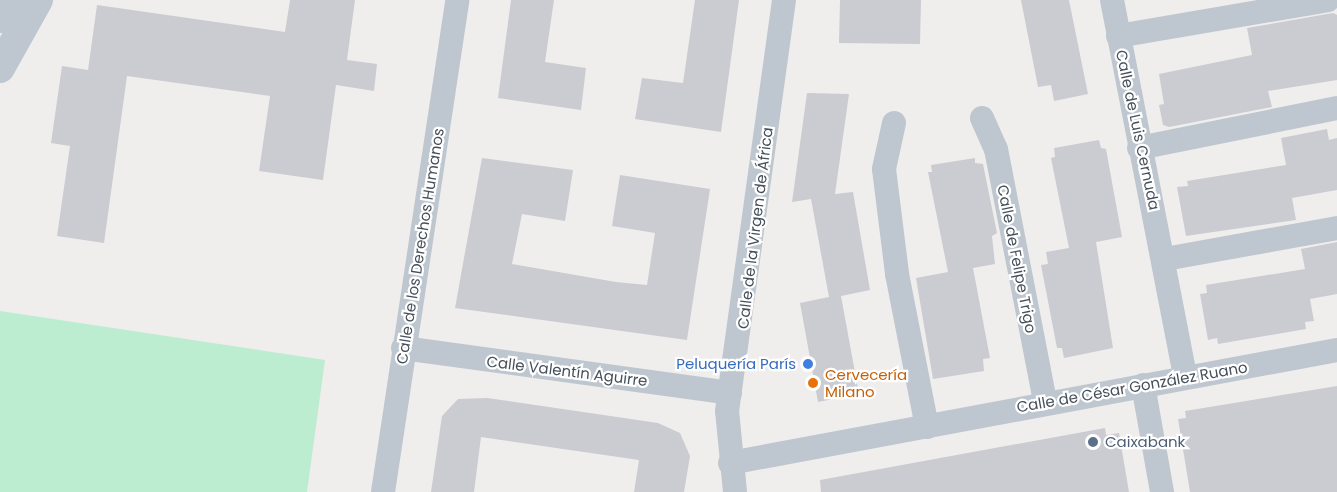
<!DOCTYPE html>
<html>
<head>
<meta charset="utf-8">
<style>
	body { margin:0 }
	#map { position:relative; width:1337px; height:492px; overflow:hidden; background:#f0eded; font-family:Poppins,sans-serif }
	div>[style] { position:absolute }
	.green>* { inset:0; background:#bcedd0 }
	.building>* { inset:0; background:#caccd2 }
	.minor>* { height:24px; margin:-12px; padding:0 12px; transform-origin:12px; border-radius:12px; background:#bec7cf }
	.tertiary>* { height:30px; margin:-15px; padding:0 15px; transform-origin:15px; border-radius:15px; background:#bec7cf }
	.dots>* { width:16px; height:16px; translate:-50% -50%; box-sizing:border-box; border:3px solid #fff; border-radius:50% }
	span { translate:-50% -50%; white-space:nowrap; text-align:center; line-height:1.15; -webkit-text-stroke:4.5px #fff; paint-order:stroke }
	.street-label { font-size:15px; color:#46505a }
	.shop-label { font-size:15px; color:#366cbe }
	.right { translate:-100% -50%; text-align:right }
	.food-label { font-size:15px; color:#c56008 }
	.left { translate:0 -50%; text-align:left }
	.service-label { font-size:15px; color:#4e5e75 }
</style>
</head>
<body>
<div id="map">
	<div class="green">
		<i style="clip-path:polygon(0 311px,325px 360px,307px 492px,0 492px)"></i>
	</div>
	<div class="building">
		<i style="clip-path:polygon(290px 0,355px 0,347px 60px,377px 64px,374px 91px,336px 85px,323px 180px,259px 171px,270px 96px,127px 76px,104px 243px,57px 236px,70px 146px,51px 143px,62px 66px,88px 70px,97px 5px,285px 32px)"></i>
		<i style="clip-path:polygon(511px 0,554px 0,545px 62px,586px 68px,581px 110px,498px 98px)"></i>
		<i style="clip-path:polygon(695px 0,739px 0,721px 132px,635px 119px,642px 78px,683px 83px)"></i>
		<i style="clip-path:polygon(840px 0,921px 0,920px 44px,839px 43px)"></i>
		<i style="clip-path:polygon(1021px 0,1069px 0,1088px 94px,1054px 101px,1051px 85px,1038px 87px)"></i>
		<i style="clip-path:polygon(1333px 13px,1337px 15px,1337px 80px,1268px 91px,1272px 107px,1169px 127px,1163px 125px,1159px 105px,1164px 104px,1159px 74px,1252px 55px,1247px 28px)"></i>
		<i style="clip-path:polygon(807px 93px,849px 94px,835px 194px,853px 192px,870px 290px,841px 296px,859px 394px,818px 402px,800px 303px,829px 297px,811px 199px,792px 202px)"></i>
		<i style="clip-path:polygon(1327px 129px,1329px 140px,1337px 138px,1337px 190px,1292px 198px,1296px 220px,1186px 236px,1177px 187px,1188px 186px,1187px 181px,1286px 165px,1281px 138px)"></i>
		<i style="clip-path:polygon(1099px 140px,1101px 148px,1106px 149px,1122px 237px,1096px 242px,1113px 348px,1064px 358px,1062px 348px,1057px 348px,1041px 265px,1048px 264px,1046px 252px,1069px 248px,1051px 158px,1055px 157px,1054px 148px)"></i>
		<i style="clip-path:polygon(482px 158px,573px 170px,565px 221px,522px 214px,512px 264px,616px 282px,647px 285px,655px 233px,612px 226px,620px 175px,710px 189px,687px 340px,455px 308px)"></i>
		<i style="clip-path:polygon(975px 158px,975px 163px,983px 164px,997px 233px,992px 236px,995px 264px,973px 268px,990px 358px,983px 359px,984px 371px,933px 379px,916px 278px,948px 272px,928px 172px,932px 172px,931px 165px)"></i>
		<i style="clip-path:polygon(1337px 242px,1337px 294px,1310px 299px,1314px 321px,1305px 322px,1306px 329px,1218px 344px,1217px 338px,1208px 340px,1200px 294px,1207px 293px,1206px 285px,1305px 269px,1301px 249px)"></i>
		<i style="clip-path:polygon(1337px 386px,1337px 492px,1190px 492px,1178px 419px,1186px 418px,1185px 411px)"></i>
		<i style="clip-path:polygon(487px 398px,658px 423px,680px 433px,690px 456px,684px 492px,634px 492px,639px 460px,481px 437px,474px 492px,431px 492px,442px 416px,458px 399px)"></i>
		<i style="clip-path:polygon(1105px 428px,1106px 435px,1119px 433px,1129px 492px,821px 492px,820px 480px)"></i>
	</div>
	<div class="minor">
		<i style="left:1112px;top:0;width:384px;rotate:79deg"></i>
		<i style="left:1118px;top:36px;width:213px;rotate:-9.7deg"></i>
		<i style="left:982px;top:118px;width:34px;rotate:66deg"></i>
		<i style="left:996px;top:149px;width:258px;rotate:79deg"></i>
		<i style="left:894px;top:123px;width:47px;rotate:102.3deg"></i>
		<i style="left:884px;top:169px;width:106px;rotate:82.9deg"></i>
		<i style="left:897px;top:274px;width:156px;rotate:78.9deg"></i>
		<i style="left:1139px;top:148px;width:202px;rotate:-11.4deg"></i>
		<i style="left:1165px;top:259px;width:175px;rotate:-10.2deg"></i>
		<i style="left:403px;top:348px;width:330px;rotate:7.8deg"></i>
		<i style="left:1143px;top:385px;width:109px;rotate:79.9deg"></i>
		<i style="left:730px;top:463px;width:617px;rotate:-10.55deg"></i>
		<i style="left:383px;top:492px;width:498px;rotate:-81.4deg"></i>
		<i style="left:735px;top:492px;width:81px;rotate:-95.6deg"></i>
		<i style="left:727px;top:411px;width:415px;rotate:-82.1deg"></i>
	</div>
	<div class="tertiary">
		<i style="left:0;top:18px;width:21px;rotate:-61deg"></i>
		<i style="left:0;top:68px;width:78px;rotate:-60.8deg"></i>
	</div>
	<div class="dots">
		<i style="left:808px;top:364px;background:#3f7fe0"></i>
		<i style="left:813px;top:383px;background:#e8710a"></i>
		<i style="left:1093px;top:442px;background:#5c6f8a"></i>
	</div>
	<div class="street-label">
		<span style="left:1138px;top:130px;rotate:78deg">Calle de Luis Cernuda</span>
		<span style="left:755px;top:228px;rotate:-83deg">Calle de la Virgen de África</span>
		<span style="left:420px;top:246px;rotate:-81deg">Calle de los Derechos Humanos</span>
		<span style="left:1017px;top:259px;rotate:79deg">Calle de Felipe Trigo</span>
		<span style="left:567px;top:371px;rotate:7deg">Calle Valentín Aguirre</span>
		<span style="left:1132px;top:387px;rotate:-10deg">Calle de César González Ruano</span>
	</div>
	<div class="shop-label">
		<span class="right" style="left:796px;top:364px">Peluquería París</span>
	</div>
	<div class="food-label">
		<span class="left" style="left:825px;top:383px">Cervecería<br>Milano</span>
	</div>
	<div class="service-label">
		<span class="left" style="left:1105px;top:442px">Caixabank</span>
	</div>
</div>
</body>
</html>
